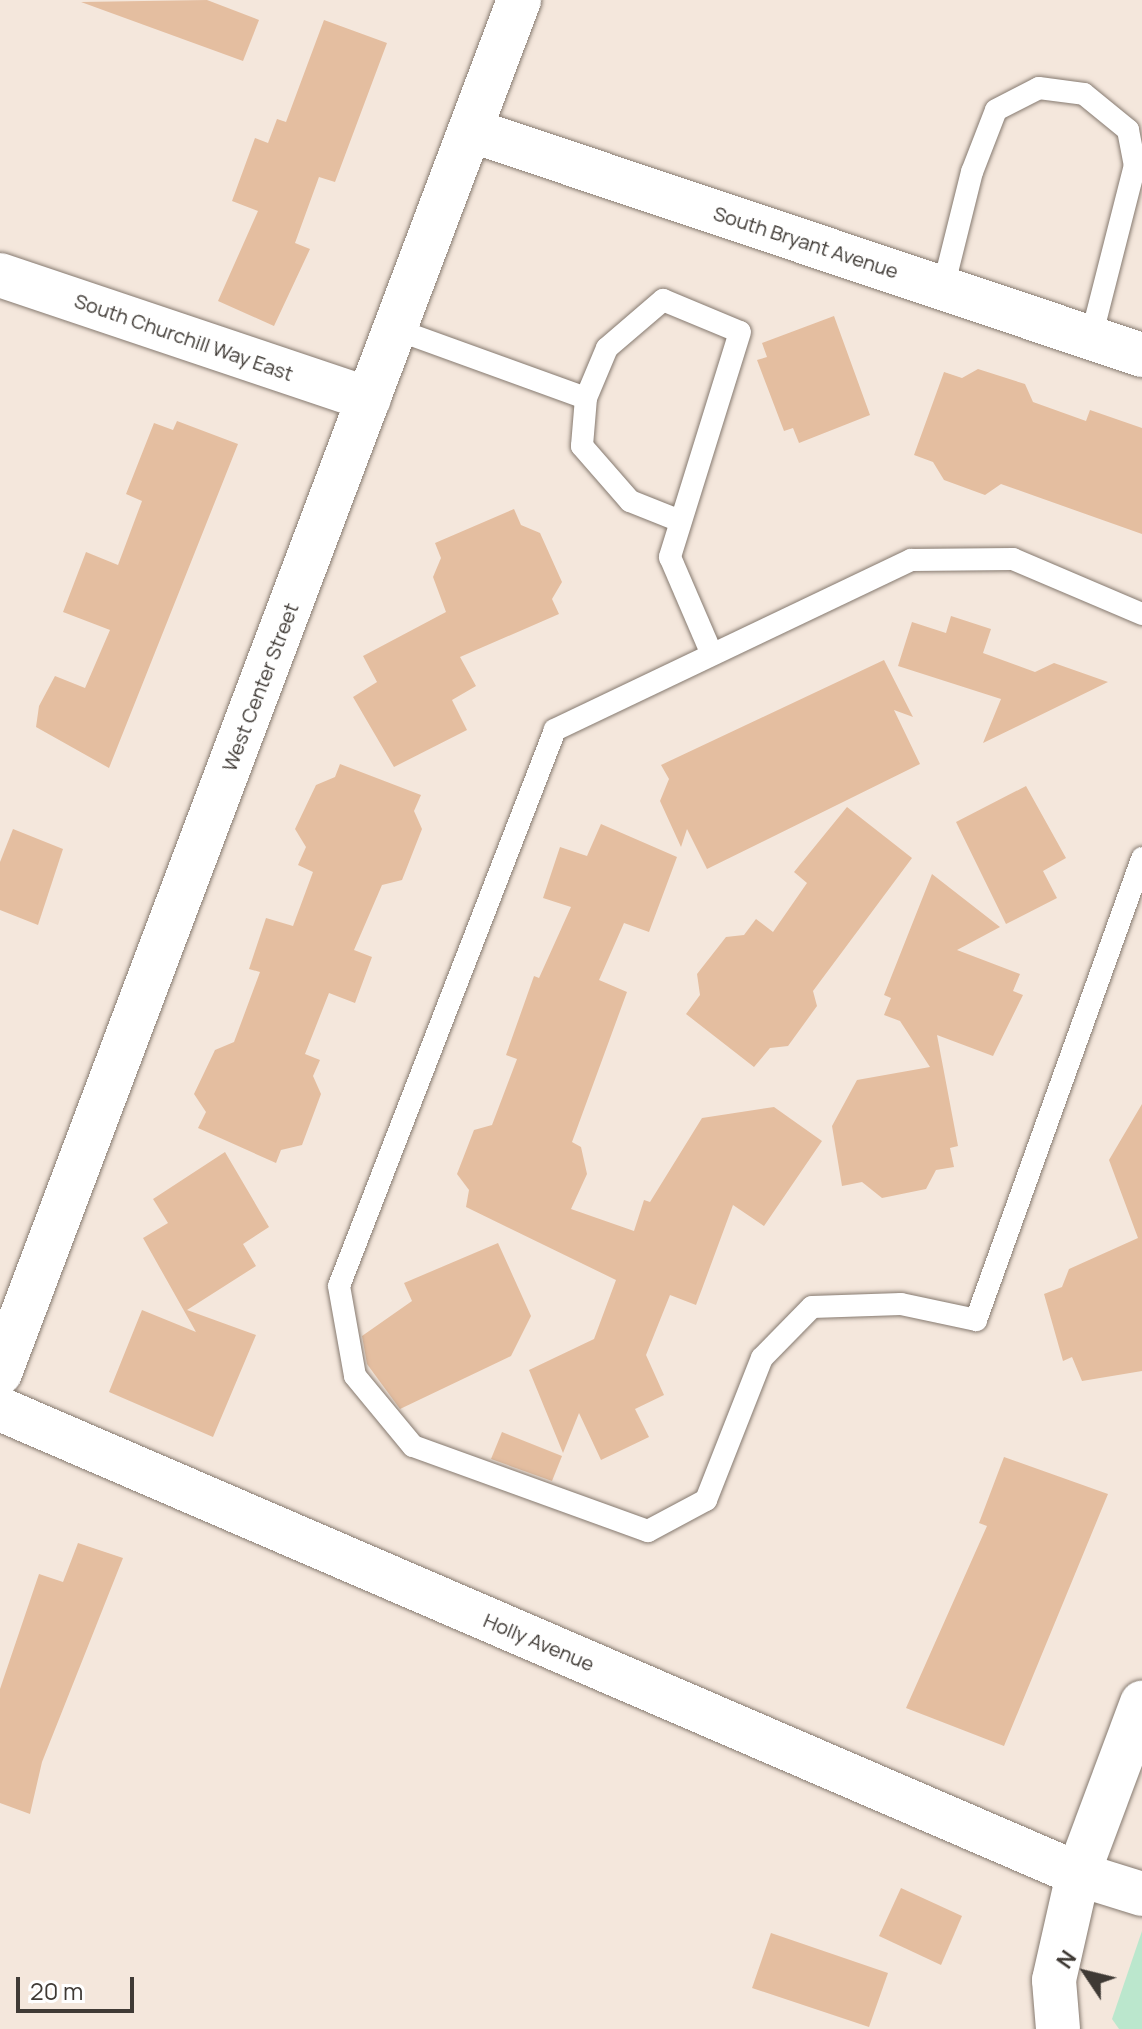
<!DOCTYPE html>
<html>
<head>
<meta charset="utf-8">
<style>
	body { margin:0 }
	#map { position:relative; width:1142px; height:2029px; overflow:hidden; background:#f4e7dc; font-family:Manrope,sans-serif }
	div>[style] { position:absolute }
	.green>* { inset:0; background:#bbe7cd }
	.building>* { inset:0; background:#e4bea0 }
	.roads { filter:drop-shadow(0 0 2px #867a70) drop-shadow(0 0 2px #867a70) }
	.service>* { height:22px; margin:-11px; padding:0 11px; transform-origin:11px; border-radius:11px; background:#fff }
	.minor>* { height:44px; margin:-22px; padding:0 22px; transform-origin:22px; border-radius:22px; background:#fff }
	.tertiary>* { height:44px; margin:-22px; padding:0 22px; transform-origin:22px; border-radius:22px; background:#fff }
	span { translate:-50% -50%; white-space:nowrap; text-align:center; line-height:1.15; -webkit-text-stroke:6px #fff; paint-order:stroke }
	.street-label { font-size:20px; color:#3f3a35 }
	.north { position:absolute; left:1046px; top:1933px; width:80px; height:80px; -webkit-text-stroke:6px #fff; paint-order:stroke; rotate:305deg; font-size:22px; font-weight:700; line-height:32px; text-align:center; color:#3f3a35 }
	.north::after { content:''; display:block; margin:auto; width:28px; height:36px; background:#3f3a35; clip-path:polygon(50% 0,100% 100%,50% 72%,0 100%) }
	.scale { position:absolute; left:16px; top:1977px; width:118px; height:36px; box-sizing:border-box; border:4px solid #3f3a35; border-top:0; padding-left:10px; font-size:24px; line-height:28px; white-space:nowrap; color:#3f3a35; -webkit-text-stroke:6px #fff; paint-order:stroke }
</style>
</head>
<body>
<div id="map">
	<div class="green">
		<i style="clip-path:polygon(1142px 1931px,1142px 2029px,1119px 2029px,1112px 2019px)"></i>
	</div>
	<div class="building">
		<i style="clip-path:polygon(207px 0,259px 20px,243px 61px,81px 2px)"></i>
		<i style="clip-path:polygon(324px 20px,387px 43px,335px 182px,319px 177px,295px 243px,310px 249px,274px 326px,218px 301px,258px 211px,232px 201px,255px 138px,268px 143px,277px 119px,286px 122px)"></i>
		<i style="clip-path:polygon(834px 316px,870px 415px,799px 443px,793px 428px,784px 431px,757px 360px,767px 357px,762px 343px)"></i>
		<i style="clip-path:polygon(978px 369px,1025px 384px,1033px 402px,1086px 421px,1090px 410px,1142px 428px,1142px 534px,1001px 484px,985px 495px,944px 480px,933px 462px,914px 455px,944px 372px,962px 378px)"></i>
		<i style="clip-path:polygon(177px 421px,238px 444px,109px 768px,36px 727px,39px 706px,55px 676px,85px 688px,110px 630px,63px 612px,86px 552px,118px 565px,142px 501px,126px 494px,154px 423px,173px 430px)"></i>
		<i style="clip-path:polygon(514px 509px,521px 525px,540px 533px,562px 582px,552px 599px,559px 614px,460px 657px,476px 686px,452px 700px,467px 730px,394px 767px,353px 697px,377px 682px,363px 656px,446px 612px,433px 577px,441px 558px,435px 543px)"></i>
		<i style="clip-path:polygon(951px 616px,991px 629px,983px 653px,1035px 672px,1054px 663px,1108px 682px,983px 743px,1001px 699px,898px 666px,912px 622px,946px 633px)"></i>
		<i style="clip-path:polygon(884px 660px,913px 717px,894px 710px,920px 764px,707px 869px,687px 829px,681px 847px,660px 801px,669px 779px,661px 765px)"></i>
		<i style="clip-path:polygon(340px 764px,421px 795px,414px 811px,422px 829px,402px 880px,382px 885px,354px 950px,372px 957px,355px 1003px,329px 993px,305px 1054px,320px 1060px,313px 1076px,321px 1094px,302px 1145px,281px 1150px,276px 1163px,198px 1128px,206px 1112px,194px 1094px,215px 1050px,234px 1042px,260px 972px,249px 969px,266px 918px,293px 926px,313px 872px,298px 865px,306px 847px,295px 829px,316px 785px,335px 777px)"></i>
		<i style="clip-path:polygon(1026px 786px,1066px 858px,1043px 871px,1057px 898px,1006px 924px,956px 822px)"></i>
		<i style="clip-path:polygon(847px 807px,912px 858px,813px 991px,817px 1006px,788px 1046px,770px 1048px,754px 1067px,686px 1014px,700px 995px,697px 974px,726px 937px,744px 935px,756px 919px,773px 932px,807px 883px,794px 872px)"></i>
		<i style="clip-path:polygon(601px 824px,677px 857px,649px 932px,624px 923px,599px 980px,627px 992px,572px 1142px,581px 1147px,587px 1174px,571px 1209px,634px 1231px,644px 1200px,650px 1202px,702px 1118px,774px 1107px,822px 1141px,764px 1226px,733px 1205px,696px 1305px,670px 1295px,646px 1355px,664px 1395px,635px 1409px,649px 1437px,601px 1460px,579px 1413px,563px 1453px,529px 1370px,594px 1339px,616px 1280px,466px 1207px,469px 1190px,457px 1174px,474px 1130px,492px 1125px,517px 1059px,506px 1055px,534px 976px,539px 978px,571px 907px,543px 898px,560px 847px,587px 856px)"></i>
		<i style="clip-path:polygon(13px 829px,63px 849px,38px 925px,0 910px,0 862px)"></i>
		<i style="clip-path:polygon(932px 874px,1000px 927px,957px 950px,1020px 974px,1013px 991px,1023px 995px,993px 1056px,937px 1035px,958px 1146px,950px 1148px,954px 1167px,936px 1170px,926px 1189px,882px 1198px,862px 1182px,842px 1186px,832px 1126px,857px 1080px,930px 1067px,900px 1021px,884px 1015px,891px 998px,884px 995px)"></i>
		<i style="clip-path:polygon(1142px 1104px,1142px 1371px,1082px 1381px,1072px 1357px,1063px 1361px,1044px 1294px,1062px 1287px,1069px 1269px,1138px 1238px,1109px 1160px)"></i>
		<i style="clip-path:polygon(225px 1152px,269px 1227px,243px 1244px,256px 1266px,187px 1310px,256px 1335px,213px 1437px,109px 1392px,142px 1310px,196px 1332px,143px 1238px,168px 1223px,153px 1199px)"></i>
		<i style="clip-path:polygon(498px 1243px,531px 1316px,511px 1356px,400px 1409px,367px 1364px,362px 1336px,412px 1301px,404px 1283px)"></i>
		<i style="clip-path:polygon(502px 1432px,562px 1456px,552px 1481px,491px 1459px)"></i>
		<i style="clip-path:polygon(1004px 1457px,1108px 1494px,1004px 1746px,906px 1708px,987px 1526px,979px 1523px)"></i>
		<i style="clip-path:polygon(78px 1543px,123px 1558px,42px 1762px,30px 1814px,0 1803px,0 1689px,39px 1574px,63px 1582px)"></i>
		<i style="clip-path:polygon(901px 1888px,962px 1916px,941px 1965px,879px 1936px)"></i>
		<i style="clip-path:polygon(771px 1933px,888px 1973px,869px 2027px,752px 1988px)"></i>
	</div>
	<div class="roads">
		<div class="service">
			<i style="left:943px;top:288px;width:120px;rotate:-76deg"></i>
			<i style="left:972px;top:172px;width:66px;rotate:-68.8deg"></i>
			<i style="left:996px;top:110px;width:48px;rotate:-27.1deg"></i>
			<i style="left:1039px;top:88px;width:45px;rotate:7.6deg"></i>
			<i style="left:1084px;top:94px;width:57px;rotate:39.3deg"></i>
			<i style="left:1128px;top:130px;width:36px;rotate:79deg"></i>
			<i style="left:1135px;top:165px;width:179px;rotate:104.3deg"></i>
			<i style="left:395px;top:329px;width:203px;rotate:19.9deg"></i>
			<i style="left:586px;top:398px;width:54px;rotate:-67.2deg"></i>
			<i style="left:607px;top:348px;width:74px;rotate:-40.6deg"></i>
			<i style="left:663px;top:300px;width:83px;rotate:22.6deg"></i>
			<i style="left:740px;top:332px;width:236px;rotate:107.3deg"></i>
			<i style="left:670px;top:557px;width:103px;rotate:66.7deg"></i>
			<i style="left:586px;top:398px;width:48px;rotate:94.8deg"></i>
			<i style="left:582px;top:446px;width:73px;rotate:48.9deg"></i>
			<i style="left:630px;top:501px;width:54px;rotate:21.8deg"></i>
			<i style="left:1142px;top:614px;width:140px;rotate:-156.9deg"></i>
			<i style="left:1013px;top:559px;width:102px;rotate:179.4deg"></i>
			<i style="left:911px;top:560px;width:395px;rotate:154.5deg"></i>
			<i style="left:555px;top:730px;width:596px;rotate:111.23deg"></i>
			<i style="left:339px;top:1286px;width:91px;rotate:79.9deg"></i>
			<i style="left:355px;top:1376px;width:91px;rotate:50.4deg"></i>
			<i style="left:413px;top:1446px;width:250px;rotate:19.9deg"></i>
			<i style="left:648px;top:1531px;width:66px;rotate:-28.1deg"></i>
			<i style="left:706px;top:1500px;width:153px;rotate:-68.5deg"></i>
			<i style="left:762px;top:1358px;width:71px;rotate:-45.6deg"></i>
			<i style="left:812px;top:1307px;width:89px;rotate:-1.9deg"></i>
			<i style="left:901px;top:1304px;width:77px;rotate:12deg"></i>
			<i style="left:976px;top:1320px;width:491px;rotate:-70.2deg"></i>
		</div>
		<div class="minor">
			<i style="left:0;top:275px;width:389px;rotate:18.6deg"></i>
			<i style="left:0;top:1409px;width:1174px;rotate:23.33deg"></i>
			<i style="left:1078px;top:1874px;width:67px;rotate:17.4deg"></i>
		</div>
		<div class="tertiary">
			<i style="left:470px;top:130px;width:709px;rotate:18.51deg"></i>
			<i style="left:0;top:1373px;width:1468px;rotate:-69.29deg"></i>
			<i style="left:1058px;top:2029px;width:49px;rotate:-94.7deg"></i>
			<i style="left:1054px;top:1980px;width:109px;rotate:-77.2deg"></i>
			<i style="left:1078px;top:1874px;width:183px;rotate:-69.5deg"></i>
		</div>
	</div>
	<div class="street-label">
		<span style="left:806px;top:242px;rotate:18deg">South Bryant Avenue</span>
		<span style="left:184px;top:337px;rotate:19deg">South Churchill Way East</span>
		<span style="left:260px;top:687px;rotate:-69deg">West Center Street</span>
		<span style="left:539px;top:1642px;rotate:23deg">Holly Avenue</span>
	</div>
	<div class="north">N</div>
	<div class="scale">20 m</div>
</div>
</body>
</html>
